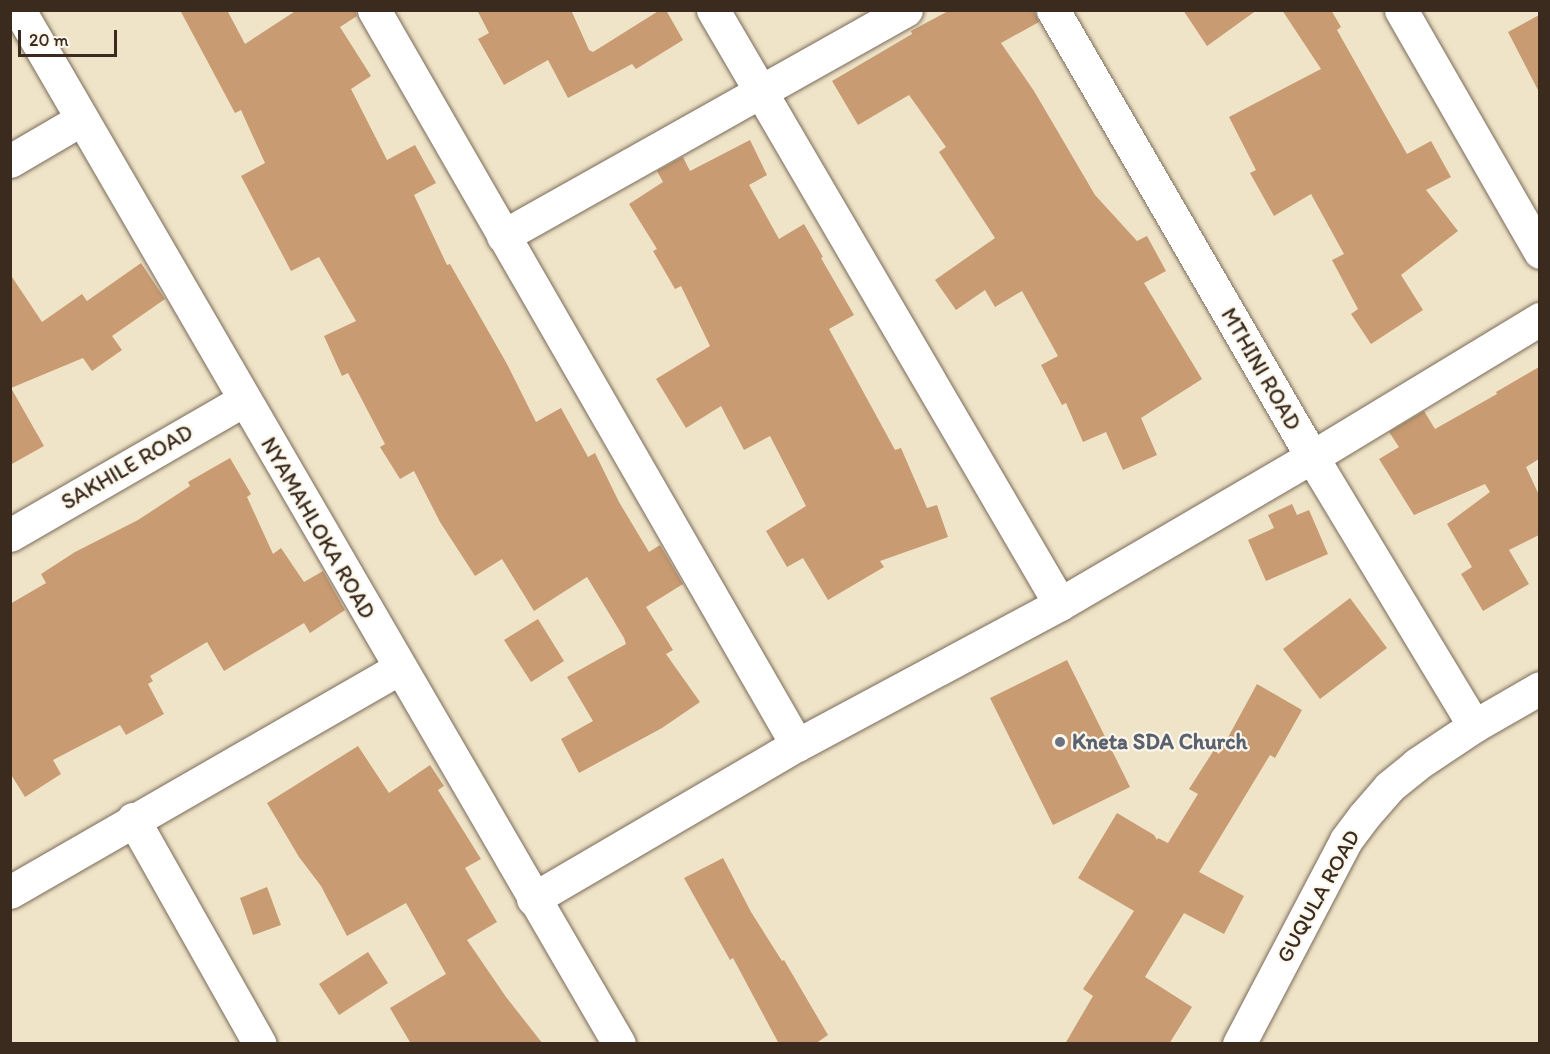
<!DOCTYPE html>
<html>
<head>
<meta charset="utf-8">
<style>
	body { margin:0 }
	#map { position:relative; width:1550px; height:1054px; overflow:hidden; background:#f0e4c8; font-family:Itim,sans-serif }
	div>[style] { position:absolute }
	.building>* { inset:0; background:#c89b72 }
	.roads { filter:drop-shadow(0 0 2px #7a6b5a) drop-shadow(0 0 2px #7a6b5a) }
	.minor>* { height:33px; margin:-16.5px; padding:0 16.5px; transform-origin:16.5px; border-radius:16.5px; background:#fff }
	.dots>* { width:16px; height:16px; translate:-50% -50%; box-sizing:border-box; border:3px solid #fbf7ec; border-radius:50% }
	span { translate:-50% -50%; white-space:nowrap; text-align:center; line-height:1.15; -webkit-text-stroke:4.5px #fbf7ec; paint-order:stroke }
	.street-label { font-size:22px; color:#3b2a1e }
	.worship-label { font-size:22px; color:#5b616d; font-weight:700 }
	.left { translate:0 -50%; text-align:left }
	.frame { position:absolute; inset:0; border:12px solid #3b2a1e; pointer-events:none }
	.scale { position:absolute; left:18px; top:30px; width:99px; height:27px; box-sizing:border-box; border:3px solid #3b2a1e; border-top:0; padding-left:8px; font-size:18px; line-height:21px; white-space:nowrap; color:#3b2a1e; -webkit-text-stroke:4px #fbf7ec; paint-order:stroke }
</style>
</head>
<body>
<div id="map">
	<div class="building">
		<i style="clip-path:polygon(180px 10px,227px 10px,245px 44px,297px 10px,355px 10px,357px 16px,340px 27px,371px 76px,351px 89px,387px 160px,415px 145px,436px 183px,414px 195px,447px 265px,450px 264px,507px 364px,536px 422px,561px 408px,588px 457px,595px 453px,619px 502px,649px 552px,660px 545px,683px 584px,646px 607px,673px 650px,666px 654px,700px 702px,662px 728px,579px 773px,561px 739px,593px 721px,567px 677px,626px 644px,624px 638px,587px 577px,534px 611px,502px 559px,475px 576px,440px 522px,414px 471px,400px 479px,380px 447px,385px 444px,348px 373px,342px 376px,324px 336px,356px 321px,319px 257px,291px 271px,241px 176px,265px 163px,241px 110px,235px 113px)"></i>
		<i style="clip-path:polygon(477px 10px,571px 10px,589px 50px,593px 52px,660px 10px,666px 10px,683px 40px,636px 69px,632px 64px,568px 98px,548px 60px,504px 85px,478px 39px,489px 33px)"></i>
		<i style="clip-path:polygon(950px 10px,1034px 10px,1039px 22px,1001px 43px,1034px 91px,1095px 195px,1137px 241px,1147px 236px,1166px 271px,1144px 283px,1202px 379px,1141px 418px,1157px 455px,1123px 470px,1106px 432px,1083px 442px,1066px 403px,1062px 405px,1041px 365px,1058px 356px,1022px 291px,995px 307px,985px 290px,956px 310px,935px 280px,995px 238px,939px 152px,946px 147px,909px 95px,858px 125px,832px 81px,912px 34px,911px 31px)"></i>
		<i style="clip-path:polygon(1183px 10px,1257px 10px,1207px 46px)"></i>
		<i style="clip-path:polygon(1282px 10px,1331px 10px,1341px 27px,1337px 30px,1407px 154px,1431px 141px,1451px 177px,1426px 190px,1458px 231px,1401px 275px,1423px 310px,1371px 344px,1351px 314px,1358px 309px,1332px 260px,1344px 254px,1311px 194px,1274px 216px,1250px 173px,1256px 170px,1229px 117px,1321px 69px)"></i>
		<i style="clip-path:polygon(1539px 15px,1539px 92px,1508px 32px)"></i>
		<i style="clip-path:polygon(750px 140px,767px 175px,749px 185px,779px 239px,804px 224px,823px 257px,821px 258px,854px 315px,829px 329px,895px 450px,901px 448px,927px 508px,937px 505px,948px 537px,880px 561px,884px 567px,828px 600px,803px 558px,787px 567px,766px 531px,806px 506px,770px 436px,744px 450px,721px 406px,686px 428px,656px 379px,710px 346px,681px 286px,675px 289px,653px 251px,657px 249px,629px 204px,663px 182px,657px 171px,679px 159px,683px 157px,690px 171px)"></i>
		<i style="clip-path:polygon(141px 263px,165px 299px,112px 336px,122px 350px,92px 371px,83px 358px,11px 388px,44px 446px,10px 465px,10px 274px,42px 322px,82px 294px,87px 301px)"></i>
		<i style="clip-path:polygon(1539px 367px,1539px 459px,1526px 467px,1539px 495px,1539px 535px,1509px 550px,1529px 584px,1483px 611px,1461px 574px,1472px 567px,1447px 524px,1490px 492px,1485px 484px,1414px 515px,1379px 459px,1399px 447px,1389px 432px,1424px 411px,1435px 429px,1497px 394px,1496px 392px)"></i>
		<i style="clip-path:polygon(230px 458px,251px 494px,247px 497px,273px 554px,281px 548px,304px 582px,323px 571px,345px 610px,310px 633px,304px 623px,224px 671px,207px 642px,150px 676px,153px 681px,148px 684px,164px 714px,126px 735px,120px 725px,53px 760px,61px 774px,25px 797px,10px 773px,10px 604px,46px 583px,41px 574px,75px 552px,138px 520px,190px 486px,188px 482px)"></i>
		<i style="clip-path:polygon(1292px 504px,1297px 515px,1309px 510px,1328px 554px,1266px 581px,1248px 540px,1274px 528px,1268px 515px)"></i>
		<i style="clip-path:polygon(1350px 598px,1387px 648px,1320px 699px,1283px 649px)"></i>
		<i style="clip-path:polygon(538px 619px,564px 661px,531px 682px,504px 640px)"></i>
		<i style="clip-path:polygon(1067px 660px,1130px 787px,1053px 825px,990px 698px)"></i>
		<i style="clip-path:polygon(1257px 684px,1302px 710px,1275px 758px,1270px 755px,1199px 872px,1244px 896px,1224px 934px,1184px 913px,1145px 977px,1192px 1007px,1169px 1044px,1065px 1044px,1093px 996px,1083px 989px,1134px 911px,1078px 878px,1117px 813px,1154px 835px,1157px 840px,1158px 838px,1168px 843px,1198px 794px,1189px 789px,1214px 750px,1219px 754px)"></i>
		<i style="clip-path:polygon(358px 746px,389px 793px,430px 765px,444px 786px,438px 790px,481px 859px,465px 868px,497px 922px,467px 940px,506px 997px,543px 1044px,411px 1044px,390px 1008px,446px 974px,406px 903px,347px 936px,321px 886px,299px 857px,267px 803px)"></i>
		<i style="clip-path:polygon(723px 858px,751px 912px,782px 961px,784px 960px,828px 1035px,815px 1044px,779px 1044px,733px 958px,730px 960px,684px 878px)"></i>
		<i style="clip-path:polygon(267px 887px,281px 925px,253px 935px,240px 898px)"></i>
		<i style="clip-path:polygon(368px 952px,388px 983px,339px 1015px,319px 984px)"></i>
	</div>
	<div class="roads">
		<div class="minor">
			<i style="left:19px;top:10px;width:1195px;rotate:59.87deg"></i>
			<i style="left:374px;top:10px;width:848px;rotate:60.08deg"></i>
			<i style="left:713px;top:10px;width:688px;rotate:59.71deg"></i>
			<i style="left:1053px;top:10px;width:517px;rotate:59.91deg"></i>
			<i style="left:1312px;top:457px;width:314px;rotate:58.9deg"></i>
			<i style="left:1401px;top:10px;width:279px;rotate:60.1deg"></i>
			<i style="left:10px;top:161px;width:83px;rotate:-30.3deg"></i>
			<i style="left:503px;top:236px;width:462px;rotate:-29.3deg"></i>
			<i style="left:10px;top:535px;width:270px;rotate:-30deg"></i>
			<i style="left:133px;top:819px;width:258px;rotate:60.6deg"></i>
			<i style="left:10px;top:892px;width:450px;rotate:-29.9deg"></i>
			<i style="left:533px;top:899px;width:306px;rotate:-30.3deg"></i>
			<i style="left:797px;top:745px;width:298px;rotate:-28.2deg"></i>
			<i style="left:1060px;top:604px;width:292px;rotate:-30.3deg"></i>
			<i style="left:1312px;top:457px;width:267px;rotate:-31.2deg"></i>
			<i style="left:1239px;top:1044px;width:230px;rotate:-62.3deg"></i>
			<i style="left:1346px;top:840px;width:30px;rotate:-53deg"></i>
			<i style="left:1364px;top:816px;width:38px;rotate:-49deg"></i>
			<i style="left:1389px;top:787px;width:36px;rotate:-39deg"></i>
			<i style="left:1417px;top:764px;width:69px;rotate:-33.7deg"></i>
			<i style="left:1474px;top:726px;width:76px;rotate:-29.9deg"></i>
		</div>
	</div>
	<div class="dots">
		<i style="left:1060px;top:742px;background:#6b7280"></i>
	</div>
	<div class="street-label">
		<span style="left:1261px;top:369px;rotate:60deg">MTHINI ROAD</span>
		<span style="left:127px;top:467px;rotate:-30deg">SAKHILE ROAD</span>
		<span style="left:318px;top:528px;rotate:60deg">NYAMAHLOKA ROAD</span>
		<span style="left:1318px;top:896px;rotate:-61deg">GUQULA ROAD</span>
	</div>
	<div class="worship-label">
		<span class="left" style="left:1072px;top:742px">Kneta SDA Church</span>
	</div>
	<div class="frame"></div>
	<div class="scale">20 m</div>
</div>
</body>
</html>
